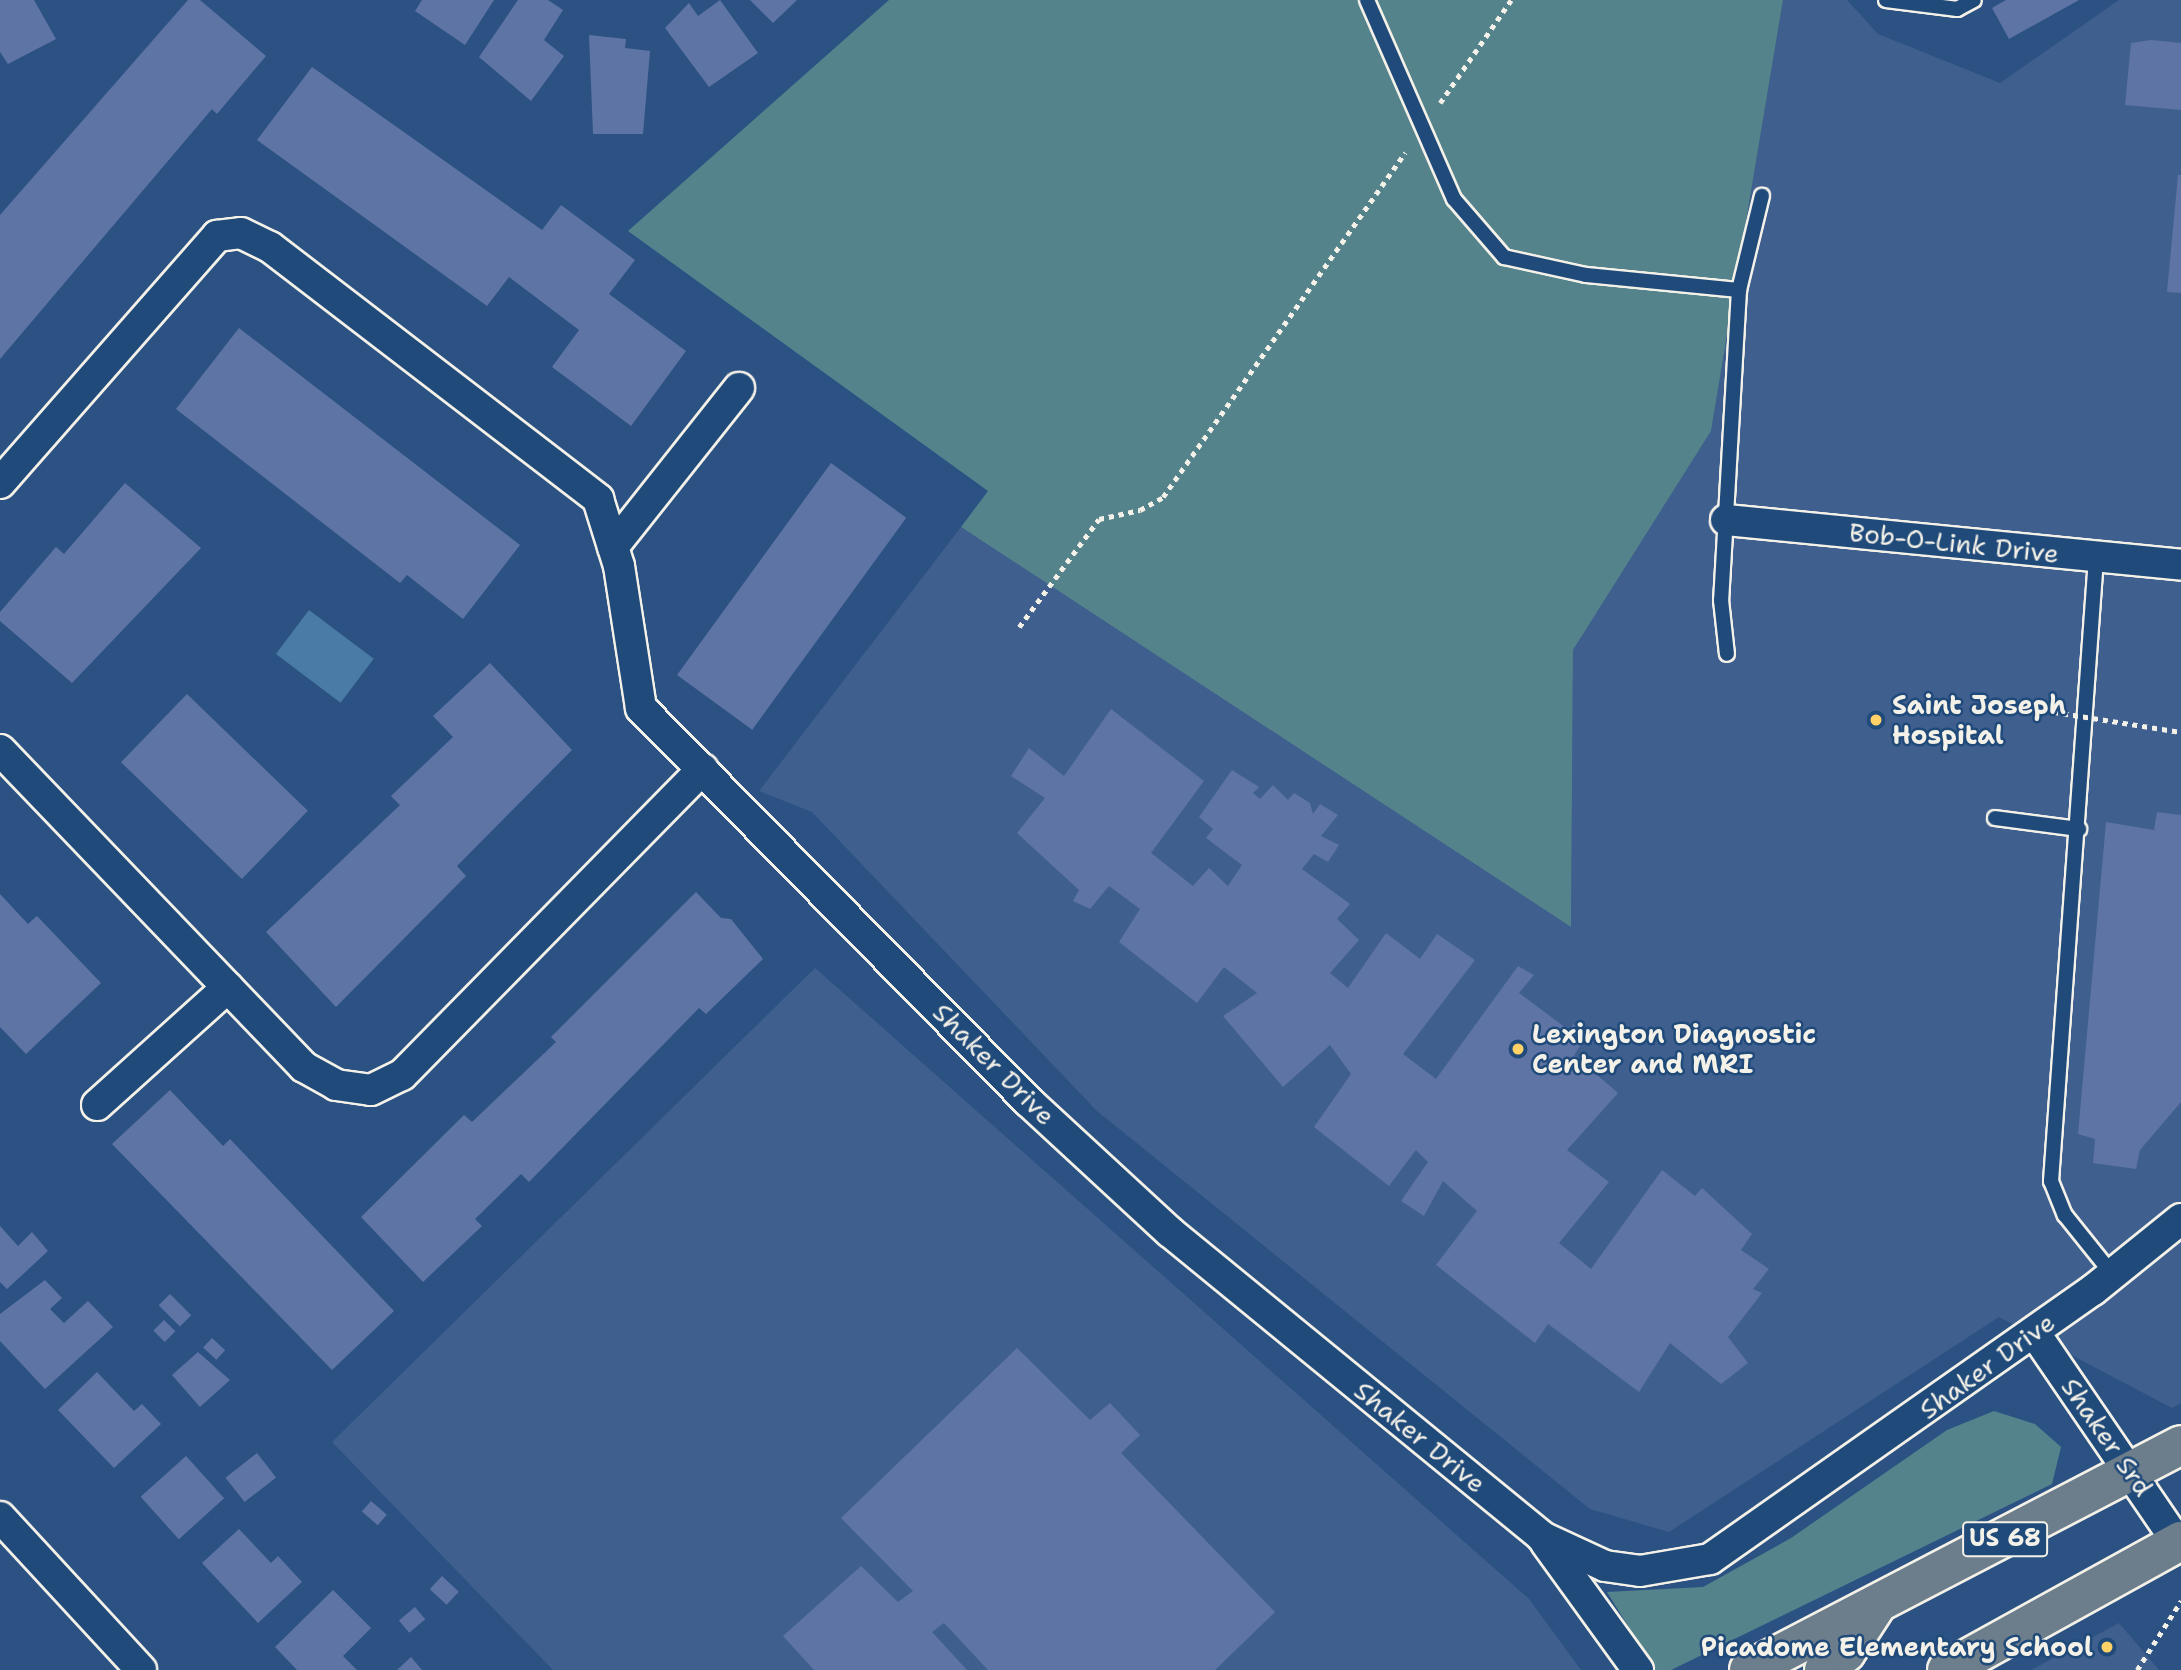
<!DOCTYPE html>
<html>
<head>
<meta charset="utf-8">
<style>
	body { margin:0 }
	#map { position:relative; width:2181px; height:1670px; overflow:hidden; background:#2c5283; font-family:"Shantell Sans",sans-serif }
	div>[style] { position:absolute }
	.built>* { inset:0; background:#3f5f8f }
	.green>* { inset:0; background:#55838c }
	.water>* { inset:0; background:#4a7ba7; transform-origin:0 0 }
	.building>* { inset:0; background:#5e74a5; transform-origin:0 0 }
	.path>* { height:4.5px; margin-top:-2.25px; transform-origin:0; background:repeating-linear-gradient(90deg,#f4f1e8 0 5px,transparent 0 10px) }
	.roads { filter:drop-shadow(2px 0 #f4f1e8) drop-shadow(-2px 0 #f4f1e8) drop-shadow(0 2px #f4f1e8) drop-shadow(0 -2px #f4f1e8) }
	.service>* { height:14px; margin:-7px; padding:0 7px; transform-origin:7px; border-radius:7px; background:#1f4a7a }
	.minor>* { height:30px; margin:-15px; padding:0 15px; transform-origin:15px; border-radius:15px; background:#1f4a7a }
	.primary>* { height:38px; margin:-19px; padding:0 19px; transform-origin:19px; border-radius:19px; background:#6c7d8b }
	.path-bridge>* { height:4.5px; margin-top:-2.25px; transform-origin:0; background:repeating-linear-gradient(90deg,#f4f1e8 0 5px,transparent 0 10px) }
	.dots>* { width:19px; height:19px; translate:-50% -50%; box-sizing:border-box; border:4px solid #1f4a7a; border-radius:50% }
	span { translate:-50% -50%; white-space:nowrap; text-align:center; line-height:1.15; -webkit-text-stroke:5px #1f4a7a; paint-order:stroke }
	.shield-label span { padding:2px 5px; background:#1f4a7a; border:2px solid; border-radius:5px; -webkit-text-stroke-width:0 }
	.shield-label { font-size:24px; color:#f4f1e8; font-weight:700 }
	.street-label { font-size:26px; color:#f4f1e8 }
	.poi-label { font-size:26px; color:#f4f1e8; font-weight:700 }
	.left { translate:0 -50%; text-align:left }
	.right { translate:-100% -50%; text-align:right }
</style>
</head>
<body>
<div id="map">
	<div class="built">
		<div style="clip-path:polygon(1783px 0,1847px 0,1878px 34px,2000px 83px,2119px 0,2181px 0,2181px 1403px,2172px 1408px,1999px 1317px,1669px 1532px,1590px 1509px,1097px 1111px,812px 812px,759px 791px,961px 527px,1571px 927px,1573px 650px,1711px 431px)"></div>
		<div style="clip-path:polygon(815px 968px,1529px 1599px,1581px 1670px,553px 1670px,332px 1442px)"></div>
		<div style="clip-path:polygon(2119px 1623px,2159px 1670px,2031px 1670px)"></div>
	</div>
	<div class="green">
		<div style="clip-path:polygon(889px 0,1783px 0,1711px 431px,1573px 650px,1571px 927px,961px 527px,988px 491px,628px 231px)"></div>
		<div style="clip-path:polygon(1994px 1411px,2035px 1424px,2061px 1447px,2052px 1484px,1671px 1670px,1655px 1670px,1607px 1592px,1703px 1587px,1791px 1538px,1947px 1430px)"></div>
	</div>
	<div class="water">
		<div style="left:309px;top:610px;width:81px;height:55px;rotate:37deg"></div>
	</div>
	<div class="building">
		<div style="clip-path:polygon(0 0,34px 0,56px 39px,8px 64px,0 52px)"></div>
		<div style="clip-path:polygon(188px 0,200px 0,266px 56px,217px 114px,212px 109px,0 359px,0 215px)"></div>
		<div style="clip-path:polygon(422px 0,494px 0,465px 45px,415px 11px)"></div>
		<div style="clip-path:polygon(518px 0,548px 0,563px 10px,544px 40px,564px 56px,531px 101px,479px 57px)"></div>
		<div style="clip-path:polygon(720px 0,758px 53px,709px 87px,665px 28px,689px 3px,698px 16px)"></div>
		<div style="clip-path:polygon(750px 0,797px 0,773px 23px)"></div>
		<div style="clip-path:polygon(2006px 0,2079px 0,2009px 39px,1992px 8px)"></div>
		<div style="clip-path:polygon(589px 35px,626px 39px,625px 48px,650px 51px,643px 134px,593px 134px)"></div>
		<div style="clip-path:polygon(2151px 40px,2181px 43px,2181px 110px,2125px 105px,2131px 43px)"></div>
		<div style="clip-path:polygon(312px 67px,542px 230px,561px 205px,635px 260px,609px 294px,686px 351px,631px 426px,552px 367px,579px 330px,509px 277px,487px 306px,257px 140px)"></div>
		<div style="clip-path:polygon(2178px 175px,2181px 175px,2181px 293px,2167px 292px)"></div>
		<div style="clip-path:polygon(239px 328px,520px 545px,463px 619px,407px 575px,400px 583px,176px 409px)"></div>
		<div style="left:831px;top:463px;width:93px;height:262px;rotate:36deg"></div>
		<div style="clip-path:polygon(125px 483px,201px 548px,72px 683px,0 621px,0 612px,56px 547px,64px 554px)"></div>
		<div style="clip-path:polygon(490px 663px,572px 750px,457px 866px,466px 876px,336px 1007px,266px 932px,400px 805px,391px 796px,453px 737px,433px 716px)"></div>
		<div style="left:187px;top:694px;width:168px;height:95px;rotate:44deg"></div>
		<div style="clip-path:polygon(1111px 709px,1204px 781px,1151px 853px,1193px 886px,1209px 868px,1228px 886px,1242px 865px,1206px 838px,1213px 829px,1199px 817px,1232px 770px,1259px 787px,1253px 793px,1260px 799px,1273px 785px,1288px 800px,1294px 793px,1310px 803px,1313px 814px,1320px 804px,1338px 815px,1321px 836px,1339px 845px,1328px 862px,1314px 854px,1302px 869px,1350px 904px,1337px 919px,1359px 940px,1330px 973px,1348px 988px,1386px 933px,1420px 959px,1437px 934px,1475px 960px,1403px 1054px,1436px 1079px,1518px 966px,1534px 975px,1519px 993px,1570px 1031px,1573px 1024px,1588px 1034px,1574px 1055px,1618px 1093px,1567px 1150px,1609px 1182px,1559px 1243px,1591px 1269px,1662px 1170px,1695px 1196px,1702px 1188px,1752px 1234px,1741px 1250px,1769px 1269px,1753px 1289px,1762px 1293px,1728px 1337px,1748px 1363px,1721px 1384px,1670px 1343px,1639px 1392px,1548px 1324px,1535px 1343px,1436px 1265px,1477px 1211px,1443px 1181px,1424px 1216px,1401px 1201px,1428px 1162px,1416px 1150px,1389px 1186px,1314px 1127px,1351px 1074px,1330px 1045px,1283px 1087px,1223px 1016px,1257px 993px,1224px 967px,1197px 1003px,1119px 942px,1140px 909px,1109px 886px,1090px 909px,1073px 901px,1079px 890px,1017px 833px,1045px 798px,1011px 776px,1029px 748px,1064px 776px)"></div>
		<div style="clip-path:polygon(2157px 812px,2181px 815px,2181px 1102px,2140px 1150px,2136px 1169px,2093px 1163px,2095px 1139px,2078px 1134px,2106px 822px,2154px 830px)"></div>
		<div style="clip-path:polygon(696px 892px,721px 918px,731px 919px,763px 959px,706px 1014px,699px 1008px,529px 1182px,521px 1174px,475px 1219px,482px 1226px,423px 1282px,361px 1217px,464px 1115px,472px 1122px,556px 1042px,551px 1037px)"></div>
		<div style="clip-path:polygon(0 894px,28px 924px,37px 916px,101px 983px,26px 1054px,0 1027px)"></div>
		<div style="clip-path:polygon(170px 1090px,223px 1146px,230px 1139px,394px 1311px,332px 1370px,112px 1144px)"></div>
		<div style="clip-path:polygon(0 1226px,18px 1246px,32px 1232px,48px 1251px,7px 1289px,0 1282px)"></div>
		<div style="clip-path:polygon(45px 1280px,62px 1298px,50px 1309px,64px 1323px,88px 1301px,113px 1327px,45px 1389px,0 1341px,0 1314px)"></div>
		<div style="left:170px;top:1294px;width:30px;height:16px;rotate:45deg"></div>
		<div style="left:164px;top:1320px;width:16px;height:15px;rotate:45deg"></div>
		<div style="left:212px;top:1338px;width:18px;height:13px;rotate:43deg"></div>
		<div style="clip-path:polygon(1017px 1348px,1090px 1420px,1110px 1403px,1140px 1435px,1121px 1453px,1275px 1612px,1215px 1670px,988px 1670px,944px 1623px,932px 1632px,967px 1670px,814px 1670px,783px 1636px,861px 1566px,898px 1602px,913px 1591px,841px 1518px)"></div>
		<div style="clip-path:polygon(198px 1352px,230px 1380px,200px 1407px,172px 1375px)"></div>
		<div style="clip-path:polygon(97px 1372px,134px 1411px,142px 1404px,161px 1424px,114px 1468px,58px 1410px)"></div>
		<div style="left:257px;top:1453px;width:31px;height:40px;rotate:52deg"></div>
		<div style="left:186px;top:1456px;width:57px;height:61px;rotate:48deg"></div>
		<div style="left:371px;top:1501px;width:21px;height:14px;rotate:41deg"></div>
		<div style="clip-path:polygon(239px 1529px,271px 1563px,278px 1556px,302px 1582px,258px 1623px,202px 1563px)"></div>
		<div style="left:442px;top:1576px;width:23px;height:18px;rotate:43deg"></div>
		<div style="clip-path:polygon(333px 1590px,371px 1628px,343px 1656px,357px 1670px,297px 1670px,275px 1647px)"></div>
		<div style="left:415px;top:1607px;width:16px;height:21px;rotate:50deg"></div>
		<div style="clip-path:polygon(411px 1657px,422px 1670px,397px 1670px)"></div>
	</div>
	<div class="path">
		<div style="left:1440px;top:103px;width:125px;rotate:-55.4deg"></div>
		<div style="left:1019px;top:627px;width:134px;rotate:-53.5deg"></div>
		<div style="left:1099px;top:519px;width:42px;rotate:-12.4deg"></div>
		<div style="left:1140px;top:510px;width:26px;rotate:-29deg"></div>
		<div style="left:1163px;top:497px;width:421px;rotate:-54.9deg"></div>
		<div style="left:2137px;top:1670px;width:82px;rotate:-57.5deg"></div>
	</div>
	<div class="roads">
		<div class="service">
			<div style="left:1367px;top:0;width:217px;rotate:66.4deg"></div>
			<div style="left:1454px;top:199px;width:77px;rotate:49.2deg"></div>
			<div style="left:1504px;top:257px;width:84px;rotate:12.4deg"></div>
			<div style="left:1586px;top:275px;width:154px;rotate:5.6deg"></div>
			<div style="left:1739px;top:290px;width:311px;rotate:93.3deg"></div>
			<div style="left:1721px;top:600px;width:54px;rotate:83.7deg"></div>
			<div style="left:1886px;top:0;width:72px;rotate:7.2deg"></div>
			<div style="left:1957px;top:9px;width:19px;rotate:-28deg"></div>
			<div style="left:1739px;top:290px;width:97px;rotate:-76.3deg"></div>
			<div style="left:2096px;top:558px;width:625px;rotate:94.13deg"></div>
			<div style="left:2051px;top:1181px;width:37px;rotate:68deg"></div>
			<div style="left:2065px;top:1215px;width:77px;rotate:51.3deg"></div>
			<div style="left:1995px;top:818px;width:85px;rotate:7.5deg"></div>
		</div>
		<div class="minor">
			<div style="left:0;top:483px;width:329px;rotate:-48.7deg"></div>
			<div style="left:217px;top:236px;width:24px;rotate:-7deg"></div>
			<div style="left:241px;top:233px;width:32px;rotate:26deg"></div>
			<div style="left:270px;top:247px;width:414px;rotate:37.5deg"></div>
			<div style="left:598px;top:499px;width:70px;rotate:72.6deg"></div>
			<div style="left:619px;top:566px;width:144px;rotate:81.2deg"></div>
			<div style="left:641px;top:708px;width:553px;rotate:45.44deg"></div>
			<div style="left:1029px;top:1102px;width:192px;rotate:42.7deg"></div>
			<div style="left:1170px;top:1232px;width:481px;rotate:39.3deg"></div>
			<div style="left:1542px;top:1537px;width:69px;rotate:24.7deg"></div>
			<div style="left:1605px;top:1566px;width:35px;rotate:8deg"></div>
			<div style="left:1640px;top:1571px;width:71px;rotate:-9.7deg"></div>
			<div style="left:1710px;top:1559px;width:468px;rotate:-35.1deg"></div>
			<div style="left:2093px;top:1290px;width:113px;rotate:-38.9deg"></div>
			<div style="left:1726px;top:520px;width:457px;rotate:5.6deg"></div>
			<div style="left:613px;top:547px;width:203px;rotate:-51.6deg"></div>
			<div style="left:0;top:750px;width:439px;rotate:46.2deg"></div>
			<div style="left:304px;top:1067px;width:37px;rotate:29deg"></div>
			<div style="left:336px;top:1085px;width:35px;rotate:8deg"></div>
			<div style="left:371px;top:1090px;width:34px;rotate:-26deg"></div>
			<div style="left:402px;top:1075px;width:429px;rotate:-45.5deg"></div>
			<div style="left:97px;top:1105px;width:176px;rotate:-42deg"></div>
			<div style="left:2034px;top:1332px;width:255px;rotate:55.7deg"></div>
			<div style="left:0;top:1517px;width:208px;rotate:47.3deg"></div>
			<div style="left:1546px;top:1543px;width:157px;rotate:54.1deg"></div>
		</div>
		<div class="primary">
			<div style="left:1749px;top:1670px;width:487px;rotate:-27.5deg"></div>
			<div style="left:1824px;top:1670px;width:28px;rotate:-39deg"></div>
			<div style="left:1846px;top:1652px;width:55px;rotate:-56.9deg"></div>
			<div style="left:1947px;top:1670px;width:267px;rotate:-28.9deg"></div>
		</div>
	</div>
	<div class="path-bridge">
		<div style="left:2004px;top:704px;width:179px;rotate:9deg"></div>
	</div>
	<div class="dots">
		<div style="left:1876px;top:720px;background:#ffd166"></div>
		<div style="left:1518px;top:1049px;background:#ffd166"></div>
		<div style="left:2107px;top:1647px;background:#ffd166"></div>
	</div>
	<div class="shield-label">
		<span style="left:2005px;top:1539px">US 68</span>
	</div>
	<div class="street-label">
		<span style="left:1954px;top:543px;rotate:6deg">Bob-O-Link Drive</span>
		<span style="left:994px;top:1064px;rotate:45deg">Shaker Drive</span>
		<span style="left:1987px;top:1366px;rotate:-36deg">Shaker Drive</span>
		<span style="left:1420px;top:1437px;rotate:39deg">Shaker Drive</span>
		<span style="left:2107px;top:1437px;rotate:55deg">Shaker Srd</span>
	</div>
	<div class="poi-label">
		<span class="left" style="left:1892px;top:720px">Saint Joseph<br>Hospital</span>
		<span class="left" style="left:1532px;top:1049px">Lexington Diagnostic<br>Center and MRI</span>
		<span class="right" style="left:2093px;top:1647px">Picadome Elementary School</span>
	</div>
</div>
</body>
</html>
